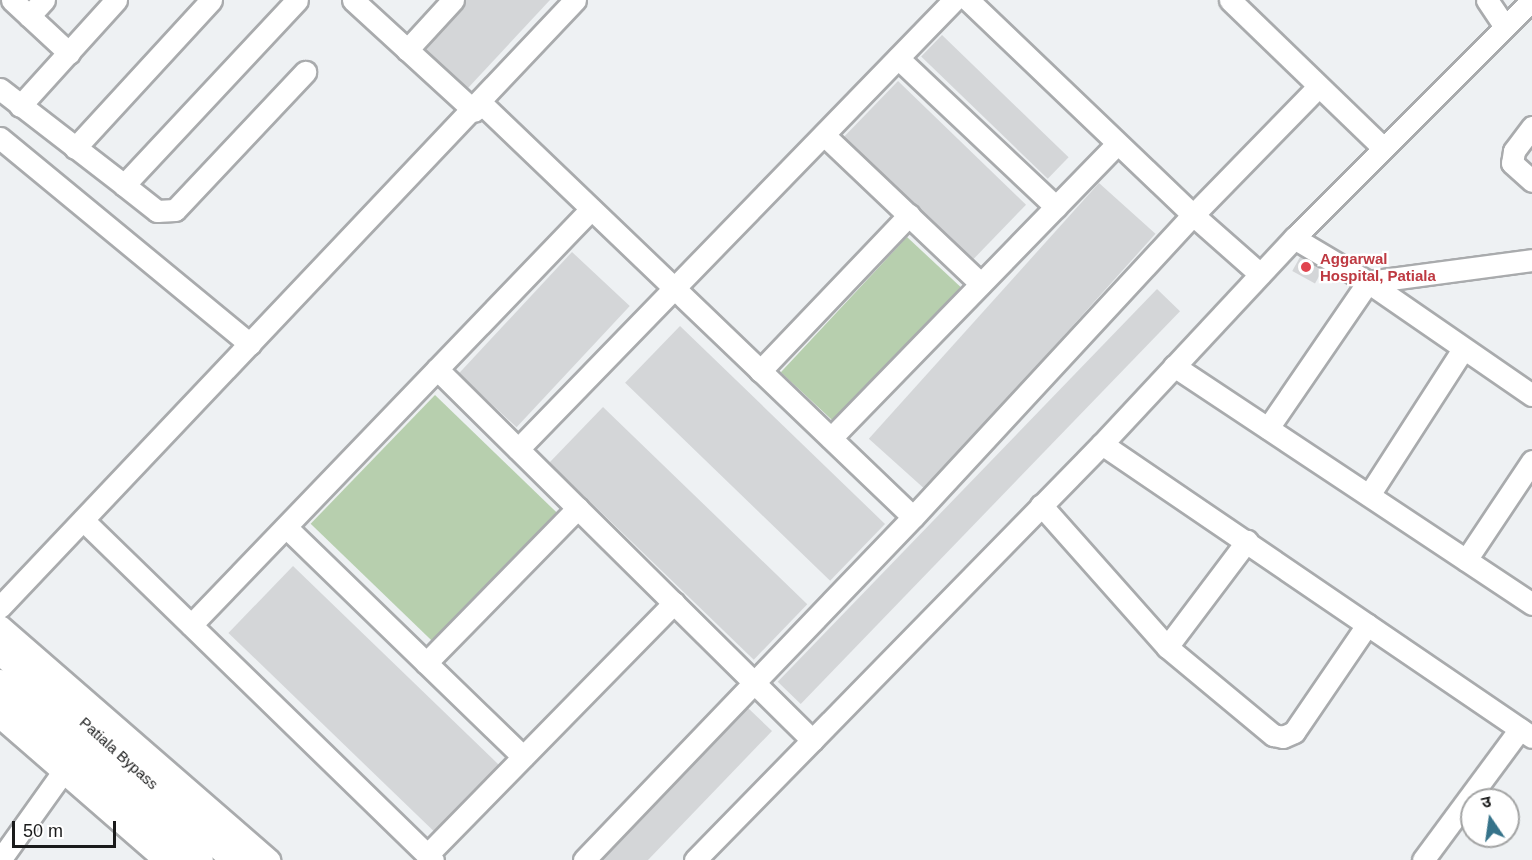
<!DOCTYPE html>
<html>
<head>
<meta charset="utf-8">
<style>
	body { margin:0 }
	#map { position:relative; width:1532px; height:860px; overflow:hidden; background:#eef1f3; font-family:Helvetica,"Noto Sans Devanagari",sans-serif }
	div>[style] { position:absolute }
	.green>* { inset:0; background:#b7cfae; transform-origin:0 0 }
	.building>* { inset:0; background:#d4d6d8; transform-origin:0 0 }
	.roads { filter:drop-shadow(2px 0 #a9abad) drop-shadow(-2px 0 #a9abad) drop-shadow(0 2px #a9abad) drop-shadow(0 -2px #a9abad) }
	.minor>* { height:21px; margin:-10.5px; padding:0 10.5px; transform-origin:10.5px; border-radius:10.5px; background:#fff }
	.major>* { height:27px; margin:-13.5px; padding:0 13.5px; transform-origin:13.5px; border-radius:13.5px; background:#fff }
	.highway>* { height:30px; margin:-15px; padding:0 15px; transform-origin:15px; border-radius:15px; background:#fff }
	.dots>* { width:16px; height:16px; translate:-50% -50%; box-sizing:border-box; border:3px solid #fff; border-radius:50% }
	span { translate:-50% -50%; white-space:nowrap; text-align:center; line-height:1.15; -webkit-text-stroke:4.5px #fff; paint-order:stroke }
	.health-label { font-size:15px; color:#be3a42; font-weight:700 }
	.left { translate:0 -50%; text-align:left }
	.street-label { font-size:15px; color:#1a1b1b }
	.north { position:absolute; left:1460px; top:788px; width:60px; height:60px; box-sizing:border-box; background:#fff; border:2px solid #a3a4a4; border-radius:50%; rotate:347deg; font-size:16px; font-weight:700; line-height:24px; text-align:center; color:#1a1b1b }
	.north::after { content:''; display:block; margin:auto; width:21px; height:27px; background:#36738a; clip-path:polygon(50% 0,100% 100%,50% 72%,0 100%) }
	.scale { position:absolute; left:12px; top:821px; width:104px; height:27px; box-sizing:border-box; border:3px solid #1a1b1b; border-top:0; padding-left:8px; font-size:18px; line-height:21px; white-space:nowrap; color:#1a1b1b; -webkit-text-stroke:4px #fff; paint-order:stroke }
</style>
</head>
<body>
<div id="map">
	<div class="green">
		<div style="left:907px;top:237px;width:77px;height:185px;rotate:43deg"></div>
		<div style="left:435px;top:395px;width:170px;height:179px;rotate:44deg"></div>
	</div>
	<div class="building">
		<div style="clip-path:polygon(465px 0,550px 0,468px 88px,425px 49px)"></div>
		<div style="left:942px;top:35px;width:176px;height:30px;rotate:44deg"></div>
		<div style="left:898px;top:81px;width:178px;height:78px;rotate:44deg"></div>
		<div style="left:1099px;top:183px;width:76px;height:344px;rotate:42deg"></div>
		<div style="left:572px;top:252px;width:79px;height:166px;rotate:43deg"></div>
		<div style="left:1300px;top:257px;width:26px;height:16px;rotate:29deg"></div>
		<div style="left:1157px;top:289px;width:32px;height:546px;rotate:44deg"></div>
		<div style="left:680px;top:326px;width:285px;height:79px;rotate:44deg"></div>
		<div style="left:603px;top:407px;width:284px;height:77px;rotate:44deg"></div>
		<div style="left:293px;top:566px;width:286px;height:93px;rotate:44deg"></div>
		<div style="clip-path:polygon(748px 708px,772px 731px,648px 860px,602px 860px)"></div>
	</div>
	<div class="roads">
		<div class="minor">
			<div style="left:12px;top:0;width:78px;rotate:42.9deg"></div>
			<div style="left:353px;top:0;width:164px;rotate:42.5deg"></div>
			<div style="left:1230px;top:0;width:213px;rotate:44deg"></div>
			<div style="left:1487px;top:0;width:32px;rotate:56deg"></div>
			<div style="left:29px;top:16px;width:22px;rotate:-47deg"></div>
			<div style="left:407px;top:50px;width:68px;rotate:-47.4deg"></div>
			<div style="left:898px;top:58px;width:217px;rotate:43.3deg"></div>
			<div style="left:0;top:89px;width:157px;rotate:37.7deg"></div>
			<div style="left:124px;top:185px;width:253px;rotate:-46.9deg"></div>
			<div style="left:481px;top:103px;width:598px;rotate:43.78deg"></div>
			<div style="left:913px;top:517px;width:412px;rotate:-47.2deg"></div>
			<div style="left:1193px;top:215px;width:311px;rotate:-136.3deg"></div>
			<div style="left:20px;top:106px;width:143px;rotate:-47.8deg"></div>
			<div style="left:1532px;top:127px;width:30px;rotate:127deg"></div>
			<div style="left:1514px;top:151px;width:12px;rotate:99deg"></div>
			<div style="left:1512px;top:163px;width:27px;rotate:42deg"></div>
			<div style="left:824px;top:135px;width:216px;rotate:43.5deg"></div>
			<div style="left:0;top:138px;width:324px;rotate:39.5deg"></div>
			<div style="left:75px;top:148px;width:201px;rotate:-47.4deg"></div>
			<div style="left:124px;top:185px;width:42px;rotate:38.2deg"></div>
			<div style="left:157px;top:211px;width:18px;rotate:-3deg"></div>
			<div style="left:175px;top:210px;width:190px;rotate:-46.7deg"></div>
			<div style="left:1294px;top:238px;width:86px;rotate:30.7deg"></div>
			<div style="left:1368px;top:282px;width:199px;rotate:34.6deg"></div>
			<div style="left:1260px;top:274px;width:89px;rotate:-138.6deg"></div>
			<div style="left:1193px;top:215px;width:180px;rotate:-45.7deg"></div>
			<div style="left:1174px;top:366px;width:430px;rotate:33.6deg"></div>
			<div style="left:437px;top:369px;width:528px;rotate:44.69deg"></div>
			<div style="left:760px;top:371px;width:216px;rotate:-46.3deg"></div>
			<div style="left:1268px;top:428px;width:177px;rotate:-55.6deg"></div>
			<div style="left:1368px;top:282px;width:165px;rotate:-7.6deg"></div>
			<div style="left:831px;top:438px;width:409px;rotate:-45.8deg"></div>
			<div style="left:1102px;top:444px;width:520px;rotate:34.27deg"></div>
			<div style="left:518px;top:449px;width:626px;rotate:-45.84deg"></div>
			<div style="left:1369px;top:495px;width:174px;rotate:-57.2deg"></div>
			<div style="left:1041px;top:505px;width:190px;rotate:48.4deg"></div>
			<div style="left:1167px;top:647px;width:138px;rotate:39.7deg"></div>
			<div style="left:1273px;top:735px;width:10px;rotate:11deg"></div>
			<div style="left:1283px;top:737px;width:12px;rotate:-24deg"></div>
			<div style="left:1294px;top:732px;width:130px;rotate:-55.7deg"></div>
			<div style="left:83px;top:520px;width:488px;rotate:44.2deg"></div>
			<div style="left:286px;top:527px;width:330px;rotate:44.1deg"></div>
			<div style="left:1466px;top:560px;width:119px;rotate:-56.3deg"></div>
			<div style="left:0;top:607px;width:836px;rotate:-46.55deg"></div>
			<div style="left:191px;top:625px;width:577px;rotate:-46.12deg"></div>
			<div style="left:0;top:626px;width:357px;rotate:41deg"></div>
			<div style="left:1167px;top:647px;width:133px;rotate:-53deg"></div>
			<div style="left:426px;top:663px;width:217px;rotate:-45.6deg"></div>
			<div style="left:427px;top:855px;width:353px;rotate:-45.6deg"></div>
			<div style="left:0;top:860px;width:112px;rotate:-54.5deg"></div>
			<div style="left:584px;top:860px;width:475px;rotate:-46.2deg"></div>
			<div style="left:695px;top:860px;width:582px;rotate:-45.63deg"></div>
			<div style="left:1102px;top:444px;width:282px;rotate:-47deg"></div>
			<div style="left:1294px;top:238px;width:337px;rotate:-45deg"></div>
			<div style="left:1423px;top:860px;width:163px;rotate:-53.5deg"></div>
		</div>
		<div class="major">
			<div style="left:0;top:713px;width:224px;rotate:41deg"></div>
		</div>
		<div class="highway">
			<div style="left:0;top:648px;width:319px;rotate:41.7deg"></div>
			<div style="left:0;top:685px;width:264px;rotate:41.5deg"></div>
		</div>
	</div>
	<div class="dots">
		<div style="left:1306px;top:267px;background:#e0444e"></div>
	</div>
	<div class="health-label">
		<span class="left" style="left:1320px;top:267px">Aggarwal<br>Hospital, Patiala</span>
	</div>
	<div class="street-label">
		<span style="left:119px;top:753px;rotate:42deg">Patiala Bypass</span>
	</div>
	<div class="north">उ</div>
	<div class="scale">50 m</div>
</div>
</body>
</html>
